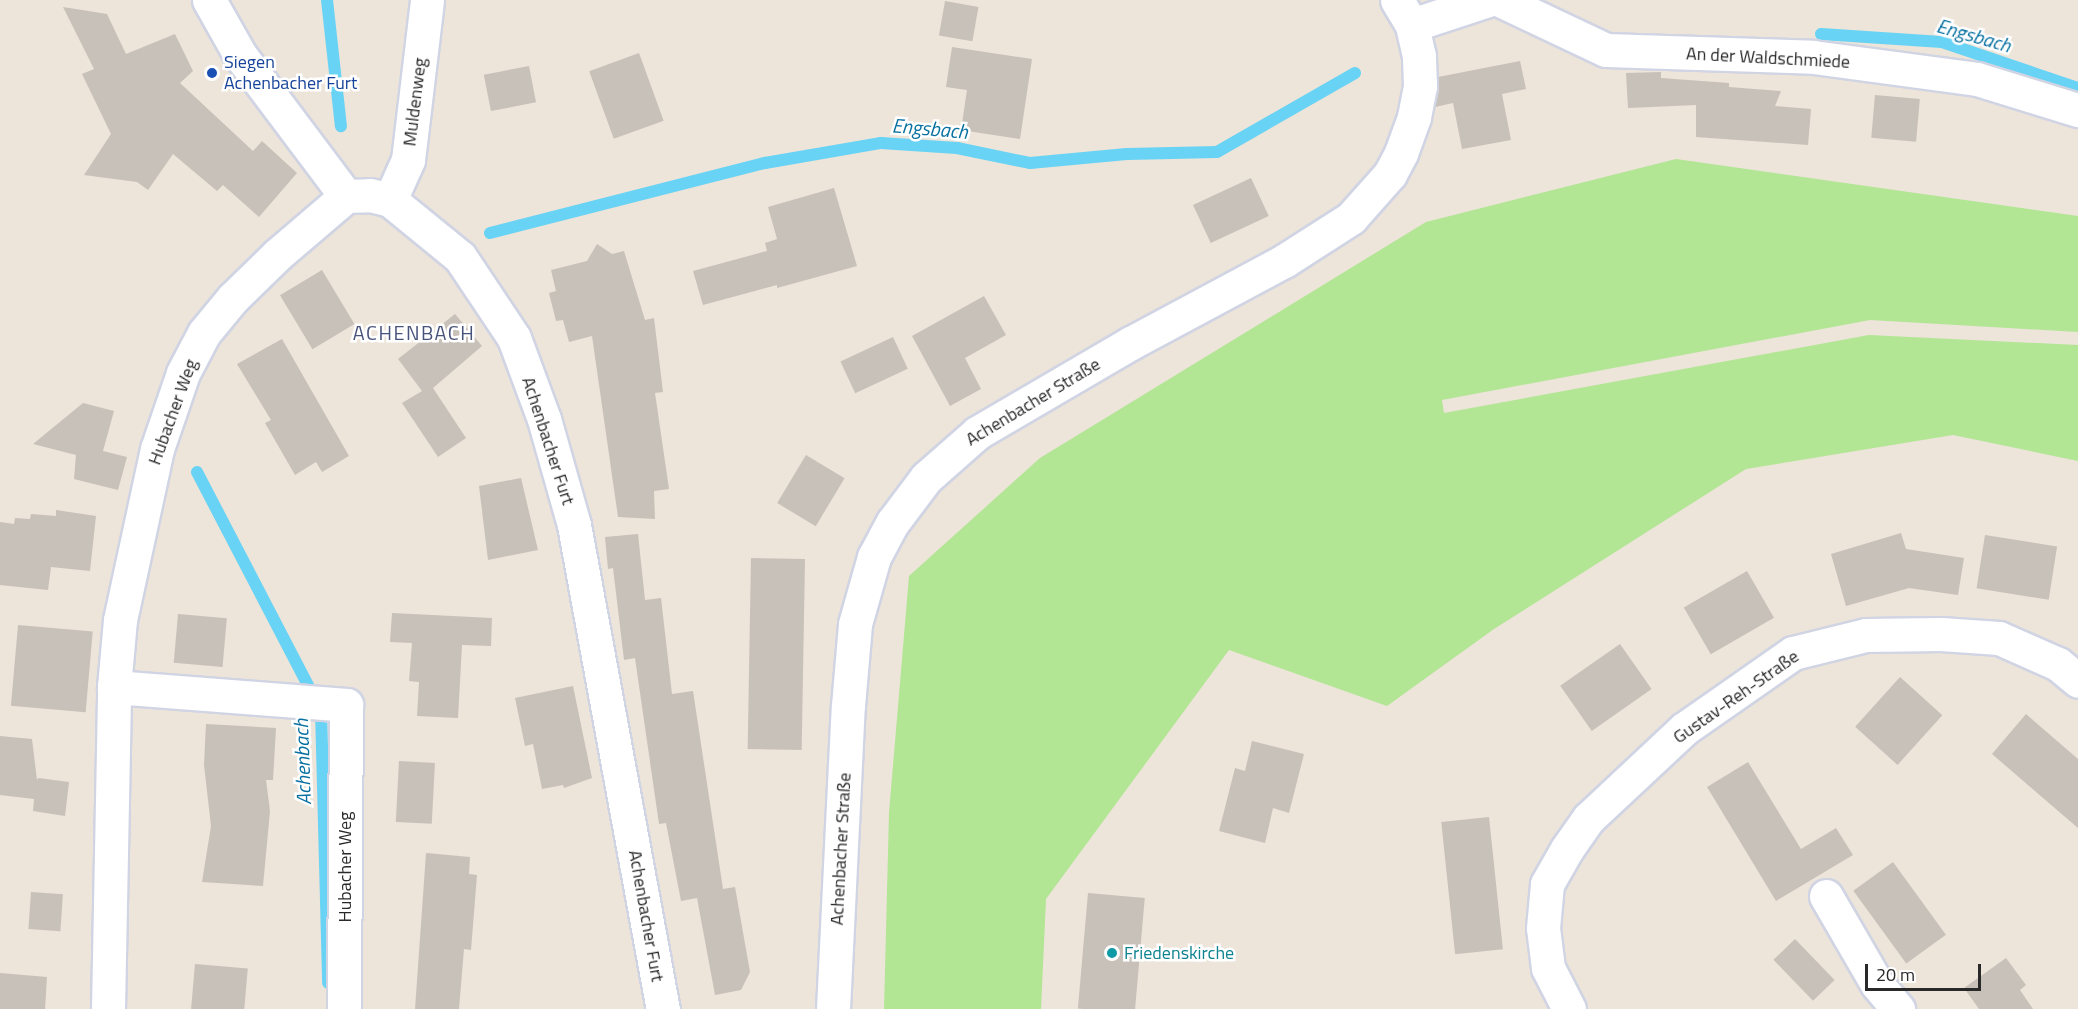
<!DOCTYPE html>
<html>
<head>
<meta charset="utf-8">
<style>
	body { margin:0 }
	#map { position:relative; width:2078px; height:1009px; overflow:hidden; background:#ede4da; font-family:"Titillium Web",sans-serif }
	div>[style] { position:absolute }
	.green>* { inset:0; background:#b2e694 }
	.stream>* { height:12px; margin:-6px; padding:0 6px; transform-origin:6px; border-radius:6px; background:#68d3f4 }
	.building>* { inset:0; background:#c8c1ba; transform-origin:0 0 }
	.roads { filter:drop-shadow(2px 0 #d0d4e3) drop-shadow(-2px 0 #d0d4e3) drop-shadow(0 2px #d0d4e3) drop-shadow(0 -2px #d0d4e3) }
	.street>* { height:33px; margin:-16.5px; padding:0 16.5px; transform-origin:16.5px; border-radius:16.5px; background:#fff }
	.secondary>* { height:33px; margin:-16.5px; padding:0 16.5px; transform-origin:16.5px; border-radius:16.5px; background:#fff }
	.dots>* { width:16px; height:16px; translate:-50% -50%; box-sizing:border-box; border:3px solid #fff; border-radius:50% }
	span { translate:-50% -50%; white-space:nowrap; text-align:center; line-height:1.15; -webkit-text-stroke:5px #fff; paint-order:stroke }
	.street-label { font-size:18px; color:#292929 }
	.transit-label { font-size:18px; color:#164399 }
	.left { translate:0 -50%; text-align:left }
	.culture-label { font-size:18px; color:#0d838f }
	.water-label { font-size:20px; color:#0770a0; font-style:italic }
	.neighbourhood-label { font-size:20px; color:#48537c; letter-spacing:1.5px }
	.scale { position:absolute; left:1865px; top:964px; width:116px; height:27px; box-sizing:border-box; border:3px solid #292929; border-top:0; padding-left:8px; font-size:18px; line-height:21px; white-space:nowrap; color:#292929; -webkit-text-stroke:4px #fff; paint-order:stroke }
</style>
</head>
<body>
<div id="map">
	<div class="green">
		<div style="clip-path:polygon(1676px 159px,2078px 216px,2078px 332px,1870px 320px,1442px 400px,1444px 413px,1869px 335px,2078px 345px,2078px 461px,1953px 435px,1746px 469px,1494px 629px,1387px 706px,1229px 650px,1046px 899px,1041px 1009px,884px 1009px,889px 813px,909px 576px,1040px 458px,1426px 222px)"></div>
	</div>
	<div class="stream">
		<div style="left:327px;top:0;width:127px;rotate:83.7deg"></div>
		<div style="left:1821px;top:34px;width:121px;rotate:3.8deg"></div>
		<div style="left:1942px;top:42px;width:144px;rotate:18.7deg"></div>
		<div style="left:490px;top:233px;width:284px;rotate:-14.3deg"></div>
		<div style="left:765px;top:163px;width:118px;rotate:-9.8deg"></div>
		<div style="left:881px;top:143px;width:76px;rotate:3.8deg"></div>
		<div style="left:957px;top:148px;width:75px;rotate:11.6deg"></div>
		<div style="left:1030px;top:163px;width:97px;rotate:-5.3deg"></div>
		<div style="left:1127px;top:154px;width:90px;rotate:-1.3deg"></div>
		<div style="left:1217px;top:152px;width:159px;rotate:-29.8deg"></div>
		<div style="left:197px;top:472px;width:268px;rotate:62.5deg"></div>
		<div style="left:321px;top:710px;width:273px;rotate:88.5deg"></div>
	</div>
	<div class="building">
		<div style="left:945px;top:1px;width:34px;height:35px;rotate:10deg"></div>
		<div style="clip-path:polygon(63px 7px,107px 14px,126px 54px,175px 34px,193px 71px,180px 83px,253px 151px,262px 141px,297px 173px,259px 217px,223px 185px,217px 191px,173px 154px,148px 190px,137px 182px,84px 175px,111px 134px,82px 74px,94px 69px)"></div>
		<div style="clip-path:polygon(952px 47px,1032px 59px,1020px 139px,961px 130px,967px 90px,946px 87px)"></div>
		<div style="left:639px;top:53px;width:72px;height:53px;rotate:70deg"></div>
		<div style="clip-path:polygon(1520px 61px,1526px 89px,1502px 94px,1511px 140px,1462px 149px,1453px 103px,1435px 107px,1438px 77px)"></div>
		<div style="left:529px;top:66px;width:37px;height:46px;rotate:79deg"></div>
		<div style="clip-path:polygon(1661px 72px,1661px 78px,1729px 83px,1729px 87px,1781px 91px,1775px 106px,1811px 109px,1808px 145px,1696px 137px,1696px 105px,1628px 108px,1626px 73px)"></div>
		<div style="left:1875px;top:95px;width:45px;height:43px;rotate:5deg"></div>
		<div style="left:1251px;top:178px;width:42px;height:64px;rotate:65deg"></div>
		<div style="clip-path:polygon(834px 188px,857px 266px,777px 288px,777px 285px,703px 305px,693px 271px,767px 251px,765px 243px,777px 239px,768px 207px)"></div>
		<div style="clip-path:polygon(597px 244px,612px 254px,624px 251px,645px 320px,654px 318px,663px 392px,655px 393px,669px 489px,654px 491px,655px 519px,618px 517px,592px 336px,569px 342px,563px 320px,556px 321px,549px 293px,556px 291px,551px 270px,587px 261px)"></div>
		<div style="left:322px;top:270px;width:63px;height:49px;rotate:59deg"></div>
		<div style="clip-path:polygon(984px 296px,1006px 335px,965px 358px,981px 389px,950px 406px,912px 336px)"></div>
		<div style="clip-path:polygon(455px 314px,482px 346px,433px 388px,466px 438px,438px 457px,402px 403px,422px 391px,398px 359px)"></div>
		<div style="left:893px;top:337px;width:35px;height:58px;rotate:65deg"></div>
		<div style="clip-path:polygon(282px 339px,349px 456px,322px 472px,316px 462px,295px 475px,265px 423px,271px 420px,237px 364px)"></div>
		<div style="clip-path:polygon(83px 403px,114px 411px,103px 451px,127px 457px,118px 490px,74px 479px,76px 455px,33px 444px)"></div>
		<div style="left:806px;top:455px;width:45px;height:56px;rotate:31deg"></div>
		<div style="clip-path:polygon(521px 478px,538px 550px,488px 560px,479px 486px)"></div>
		<div style="clip-path:polygon(56px 510px,96px 516px,90px 571px,51px 567px,48px 590px,0 585px,0 522px,14px 524px,15px 518px,30px 519px,31px 514px,56px 516px)"></div>
		<div style="clip-path:polygon(1901px 533px,1906px 549px,1964px 558px,1958px 595px,1909px 588px,1846px 606px,1831px 554px)"></div>
		<div style="clip-path:polygon(638px 534px,645px 600px,661px 598px,672px 694px,693px 691px,723px 889px,735px 887px,750px 972px,741px 990px,715px 995px,697px 898px,681px 901px,666px 823px,659px 824px,635px 658px,624px 660px,613px 568px,608px 569px,605px 537px)"></div>
		<div style="left:1985px;top:535px;width:73px;height:54px;rotate:9deg"></div>
		<div style="left:751px;top:558px;width:54px;height:191px;rotate:1deg"></div>
		<div style="left:1747px;top:571px;width:54px;height:73px;rotate:60deg"></div>
		<div style="clip-path:polygon(392px 613px,492px 618px,491px 646px,462px 645px,458px 718px,417px 716px,419px 682px,409px 681px,412px 643px,390px 642px)"></div>
		<div style="left:178px;top:614px;width:49px;height:49px;rotate:5deg"></div>
		<div style="left:18px;top:625px;width:75px;height:81px;rotate:5deg"></div>
		<div style="left:1620px;top:644px;width:55px;height:73px;rotate:55deg"></div>
		<div style="left:1900px;top:677px;width:57px;height:67px;rotate:42deg"></div>
		<div style="clip-path:polygon(573px 686px,592px 778px,564px 788px,563px 785px,542px 789px,533px 744px,525px 746px,515px 698px)"></div>
		<div style="clip-path:polygon(2026px 714px,2078px 759px,2078px 828px,1992px 754px)"></div>
		<div style="clip-path:polygon(206px 724px,276px 728px,273px 780px,266px 780px,270px 811px,263px 886px,202px 882px,211px 826px,204px 765px)"></div>
		<div style="clip-path:polygon(0 736px,32px 739px,37px 780px,38px 778px,69px 782px,65px 816px,33px 811px,34px 799px,0 795px)"></div>
		<div style="clip-path:polygon(1252px 741px,1304px 754px,1289px 813px,1273px 808px,1265px 843px,1219px 831px,1235px 768px,1245px 771px)"></div>
		<div style="left:399px;top:761px;width:36px;height:61px;rotate:3deg"></div>
		<div style="clip-path:polygon(1748px 762px,1801px 849px,1836px 828px,1853px 855px,1776px 901px,1707px 787px)"></div>
		<div style="left:1489px;top:817px;width:133px;height:48px;rotate:84deg"></div>
		<div style="clip-path:polygon(426px 853px,470px 857px,469px 874px,477px 875px,471px 950px,464px 949px,459px 1009px,415px 1009px)"></div>
		<div style="left:1893px;top:862px;width:90px;height:49px;rotate:54deg"></div>
		<div style="left:31px;top:892px;width:32px;height:37px;rotate:4deg"></div>
		<div style="left:1088px;top:893px;width:57px;height:116px;rotate:5deg"></div>
		<div style="left:1795px;top:939px;width:57px;height:30px;rotate:46deg"></div>
		<div style="clip-path:polygon(2006px 958px,2026px 985px,2020px 990px,2033px 1009px,1979px 1009px,1964px 988px)"></div>
		<div style="left:195px;top:964px;width:53px;height:45px;rotate:5deg"></div>
		<div style="clip-path:polygon(0 973px,47px 977px,45px 1009px,0 1009px)"></div>
	</div>
	<div class="roads">
		<div class="street">
			<div style="left:209px;top:0;width:63px;rotate:60.6deg"></div>
			<div style="left:240px;top:55px;width:176px;rotate:53.1deg"></div>
			<div style="left:1500px;top:0;width:117px;rotate:25.3deg"></div>
			<div style="left:1606px;top:50px;width:207px;rotate:1.9deg"></div>
			<div style="left:1813px;top:57px;width:165px;rotate:7.6deg"></div>
			<div style="left:1977px;top:79px;width:106px;rotate:17.1deg"></div>
			<div style="left:1412px;top:25px;width:80px;rotate:-18.2deg"></div>
			<div style="left:390px;top:200px;width:44px;rotate:-65.8deg"></div>
			<div style="left:408px;top:160px;width:161px;rotate:-83.2deg"></div>
			<div style="left:114px;top:687px;width:233px;rotate:4.4deg"></div>
			<div style="left:346px;top:705px;width:304px;rotate:90.4deg"></div>
			<div style="left:1826px;top:896px;width:102px;rotate:59.9deg"></div>
			<div style="left:1877px;top:984px;width:33px;rotate:50deg"></div>
			<div style="left:1569px;top:1009px;width:46px;rotate:-117.1deg"></div>
			<div style="left:1548px;top:968px;width:40px;rotate:-97.1deg"></div>
			<div style="left:1543px;top:928px;width:44px;rotate:-84.8deg"></div>
			<div style="left:1547px;top:884px;width:40px;rotate:-60.3deg"></div>
			<div style="left:1567px;top:849px;width:38px;rotate:-55deg"></div>
			<div style="left:1589px;top:818px;width:130px;rotate:-43.1deg"></div>
			<div style="left:1684px;top:729px;width:133px;rotate:-34.9deg"></div>
			<div style="left:1793px;top:653px;width:75px;rotate:-13.9deg"></div>
			<div style="left:1866px;top:635px;width:75px;rotate:-0.8deg"></div>
			<div style="left:1941px;top:634px;width:58px;rotate:3.9deg"></div>
			<div style="left:1999px;top:638px;width:64px;rotate:23.8deg"></div>
			<div style="left:2058px;top:664px;width:26px;rotate:40deg"></div>
		</div>
		<div class="secondary">
			<div style="left:108px;top:1009px;width:322px;rotate:-88.9deg"></div>
			<div style="left:114px;top:687px;width:67px;rotate:-84.9deg"></div>
			<div style="left:120px;top:620px;width:175px;rotate:-77.8deg"></div>
			<div style="left:157px;top:449px;width:80px;rotate:-71.1deg"></div>
			<div style="left:183px;top:373px;width:45px;rotate:-62.3deg"></div>
			<div style="left:204px;top:333px;width:45px;rotate:-50.4deg"></div>
			<div style="left:233px;top:298px;width:62px;rotate:-44.3deg"></div>
			<div style="left:277px;top:255px;width:91px;rotate:-40.5deg"></div>
			<div style="left:346px;top:196px;width:24px;rotate:-2deg"></div>
			<div style="left:370px;top:195px;width:21px;rotate:14deg"></div>
			<div style="left:390px;top:200px;width:90px;rotate:39.2deg"></div>
			<div style="left:460px;top:257px;width:97px;rotate:56.3deg"></div>
			<div style="left:514px;top:338px;width:86px;rotate:69.7deg"></div>
			<div style="left:544px;top:419px;width:110px;rotate:74.2deg"></div>
			<div style="left:574px;top:525px;width:492px;rotate:79.6deg"></div>
			<div style="left:833px;top:1009px;width:303px;rotate:-87.2deg"></div>
			<div style="left:848px;top:706px;width:82px;rotate:-85.1deg"></div>
			<div style="left:855px;top:624px;width:70px;rotate:-74.2deg"></div>
			<div style="left:874px;top:557px;width:40px;rotate:-62deg"></div>
			<div style="left:893px;top:522px;width:55px;rotate:-53.1deg"></div>
			<div style="left:926px;top:478px;width:68px;rotate:-41.4deg"></div>
			<div style="left:977px;top:433px;width:178px;rotate:-30.3deg"></div>
			<div style="left:1131px;top:343px;width:174px;rotate:-28.2deg"></div>
			<div style="left:1284px;top:261px;width:80px;rotate:-32.7deg"></div>
			<div style="left:1351px;top:218px;width:59px;rotate:-48.4deg"></div>
			<div style="left:1390px;top:174px;width:24px;rotate:-62deg"></div>
			<div style="left:1401px;top:153px;width:38px;rotate:-70deg"></div>
			<div style="left:1414px;top:117px;width:32px;rotate:-79deg"></div>
			<div style="left:1420px;top:86px;width:30px;rotate:-92deg"></div>
			<div style="left:1419px;top:56px;width:32px;rotate:-103deg"></div>
			<div style="left:1412px;top:25px;width:29px;rotate:-121deg"></div>
		</div>
	</div>
	<div class="dots">
		<div style="left:212px;top:73px;background:#1a4fb4"></div>
		<div style="left:1112px;top:953px;background:#0f9aa8"></div>
	</div>
	<div class="street-label">
		<span style="left:1768px;top:58px;rotate:3deg">An der Waldschmiede</span>
		<span style="left:415px;top:102px;rotate:-83deg">Muldenweg</span>
		<span style="left:1033px;top:402px;rotate:-31deg">Achenbacher Straße</span>
		<span style="left:173px;top:412px;rotate:-70deg">Hubacher Weg</span>
		<span style="left:548px;top:441px;rotate:72deg">Achenbacher Furt</span>
		<span style="left:1736px;top:697px;rotate:-35deg">Gustav-Reh-Straße</span>
		<span style="left:841px;top:849px;rotate:-87deg">Achenbacher Straße</span>
		<span style="left:345px;top:867px;rotate:-90deg">Hubacher Weg</span>
		<span style="left:646px;top:916px;rotate:80deg">Achenbacher Furt</span>
	</div>
	<div class="transit-label">
		<span class="left" style="left:224px;top:73px">Siegen<br>Achenbacher Furt</span>
	</div>
	<div class="culture-label">
		<span class="left" style="left:1124px;top:953px">Friedenskirche</span>
	</div>
	<div class="water-label">
		<span style="left:1974px;top:35px;rotate:16deg">Engsbach</span>
		<span style="left:930px;top:128px;rotate:5deg">Engsbach</span>
		<span style="left:302px;top:762px;rotate:-92deg">Achenbach</span>
	</div>
	<div class="neighbourhood-label">
		<span style="left:414px;top:332px">ACHENBACH</span>
	</div>
	<div class="scale">20 m</div>
</div>
</body>
</html>
